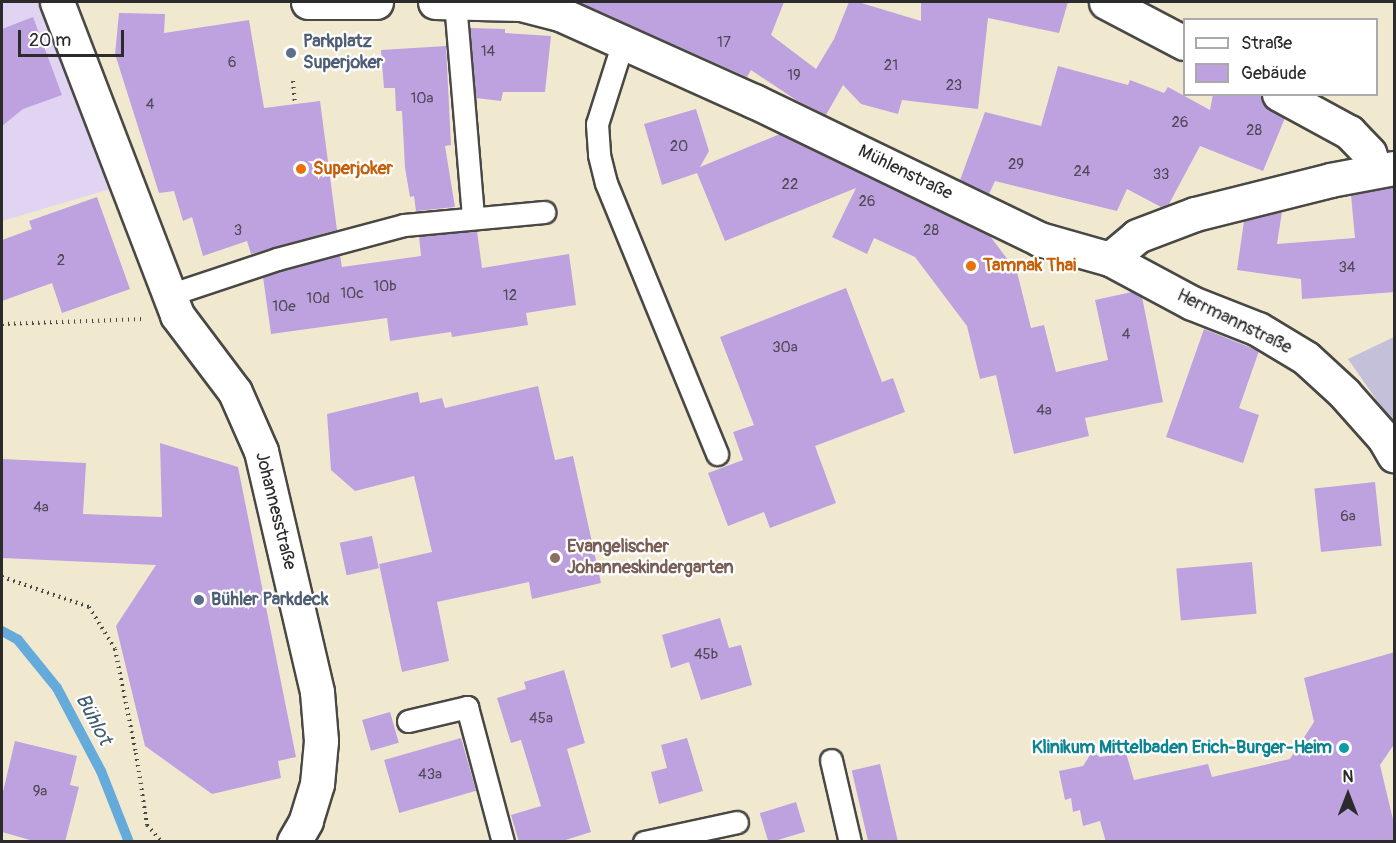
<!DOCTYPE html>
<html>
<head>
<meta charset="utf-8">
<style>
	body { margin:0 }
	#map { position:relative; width:1396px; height:843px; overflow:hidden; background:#f0e9d0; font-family:Pangolin,sans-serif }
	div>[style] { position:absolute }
	.built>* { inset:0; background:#e1d4f3 }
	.industrial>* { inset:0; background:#c5c0da }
	.stream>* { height:10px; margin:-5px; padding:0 5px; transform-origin:5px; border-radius:5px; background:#64aada }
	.building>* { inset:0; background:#bda2df; transform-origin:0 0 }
	.path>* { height:4px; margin-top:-2px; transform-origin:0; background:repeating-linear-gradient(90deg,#494844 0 1.5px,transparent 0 6px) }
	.roads { filter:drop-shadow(2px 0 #494844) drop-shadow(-2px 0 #494844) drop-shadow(0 2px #494844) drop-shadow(0 -2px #494844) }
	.lane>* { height:21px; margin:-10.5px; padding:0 10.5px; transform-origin:10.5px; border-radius:10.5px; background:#fff }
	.street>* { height:33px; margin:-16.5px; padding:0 16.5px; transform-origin:16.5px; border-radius:16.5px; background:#fff }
	.dots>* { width:16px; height:16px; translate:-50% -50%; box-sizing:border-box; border:3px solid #fff; border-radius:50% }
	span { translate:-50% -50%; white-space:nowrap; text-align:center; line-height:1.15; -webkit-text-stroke:4.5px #fff; paint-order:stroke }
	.number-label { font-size:15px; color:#504958 }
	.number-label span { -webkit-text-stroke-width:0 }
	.service-label { font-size:18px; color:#4e5e75; font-weight:700 }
	.left { translate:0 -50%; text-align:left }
	.food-label { font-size:18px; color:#c56008; font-weight:700 }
	.street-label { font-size:18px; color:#2b2b2b }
	.education-label { font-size:18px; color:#785e54; font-weight:700 }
	.culture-label { font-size:18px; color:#0d838f; font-weight:700 }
	.right { translate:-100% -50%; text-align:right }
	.water-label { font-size:20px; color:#425e71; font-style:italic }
	.frame { position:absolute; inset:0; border:3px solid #2b2b2b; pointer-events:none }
	.legend { position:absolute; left:1183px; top:18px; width:195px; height:78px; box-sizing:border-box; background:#fff; border:2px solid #aaa; margin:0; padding:8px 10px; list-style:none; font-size:18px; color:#2b2b2b }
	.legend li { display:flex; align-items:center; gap:12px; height:30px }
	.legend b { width:30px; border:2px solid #aaa }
	.north { position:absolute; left:1318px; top:765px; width:60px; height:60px; -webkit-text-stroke:4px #fff; paint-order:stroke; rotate:0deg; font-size:16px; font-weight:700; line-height:24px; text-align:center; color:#2b2b2b }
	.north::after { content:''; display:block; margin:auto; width:21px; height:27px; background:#2b2b2b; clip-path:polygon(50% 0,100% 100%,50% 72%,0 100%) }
	.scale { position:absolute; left:18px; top:30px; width:106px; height:27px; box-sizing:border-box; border:3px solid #2b2b2b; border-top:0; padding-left:8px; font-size:18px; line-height:21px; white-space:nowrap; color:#2b2b2b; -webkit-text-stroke:4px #fff; paint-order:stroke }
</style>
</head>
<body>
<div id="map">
	<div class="built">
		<div style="clip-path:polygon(2px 2px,69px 2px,134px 182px,2px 221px)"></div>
	</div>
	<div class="industrial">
		<div style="clip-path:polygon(1394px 337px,1394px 425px,1348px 359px)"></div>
	</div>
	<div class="stream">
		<div style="left:2px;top:631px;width:18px;rotate:29deg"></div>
		<div style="left:18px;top:640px;width:62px;rotate:50.9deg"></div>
		<div style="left:57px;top:688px;width:94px;rotate:62.1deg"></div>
		<div style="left:101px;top:771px;width:76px;rotate:68.5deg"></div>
	</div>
	<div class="building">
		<div style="clip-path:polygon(578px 2px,784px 2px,771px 35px,816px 69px,834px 39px,849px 2px,858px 2px,921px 21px,921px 2px,1068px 2px,1059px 33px,988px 18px,978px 109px,902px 100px,898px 114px,861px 104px,843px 85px,826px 115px,796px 100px,751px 70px,747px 77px)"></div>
		<div style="clip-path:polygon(119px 13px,165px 14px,164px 33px,249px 20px,264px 108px,320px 101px,337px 230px,251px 254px,247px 241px,203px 256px,192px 217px,183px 221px,174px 191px,159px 193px,115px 54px)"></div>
		<div style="clip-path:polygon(33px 17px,62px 95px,23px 109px,2px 126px,2px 29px)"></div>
		<div style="clip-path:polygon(470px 28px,505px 29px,505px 33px,551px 36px,545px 92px,503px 92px,501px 101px,476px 98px)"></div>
		<div style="clip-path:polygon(446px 46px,451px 145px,445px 146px,455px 207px,416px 211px,414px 196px,410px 197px,405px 168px,402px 111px,396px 111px,395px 88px,384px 88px,381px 50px)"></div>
		<div style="clip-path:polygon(1058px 66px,1128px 85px,1130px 80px,1164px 93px,1168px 87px,1210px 110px,1213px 94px,1260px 94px,1263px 104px,1285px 118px,1263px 171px,1200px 146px,1169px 204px,1161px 207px,1127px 189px,1117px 211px,995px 181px,989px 194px,960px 180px,985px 112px,1041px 126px)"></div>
		<div style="clip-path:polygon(696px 109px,709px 151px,700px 167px,780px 134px,990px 236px,1017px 272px,1031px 328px,1044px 325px,1056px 372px,1108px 360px,1095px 300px,1132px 292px,1142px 297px,1163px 402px,1085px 418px,1089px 436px,1014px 454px,996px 375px,980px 379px,967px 326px,915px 257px,874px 238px,867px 254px,832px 237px,856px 188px,725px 241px,697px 173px,662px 185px,644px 124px)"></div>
		<div style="clip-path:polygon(1395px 187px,1395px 292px,1302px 299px,1301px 279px,1237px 270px,1244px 221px,1282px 212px,1277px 244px,1355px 238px,1351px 195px)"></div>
		<div style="clip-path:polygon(97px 197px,130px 289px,62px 313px,52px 283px,2px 301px,2px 240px,32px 229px,29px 221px)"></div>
		<div style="clip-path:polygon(477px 231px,482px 268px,569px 254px,576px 305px,526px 313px,528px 325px,452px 337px,451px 332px,390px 341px,387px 318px,271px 334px,263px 277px,340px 255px,342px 267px,421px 256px,419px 236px)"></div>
		<div style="clip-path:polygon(846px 288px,882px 382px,893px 378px,905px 412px,815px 446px,836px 503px,770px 528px,764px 512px,728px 526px,708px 473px,743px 460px,733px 432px,754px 425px,720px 337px)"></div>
		<div style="clip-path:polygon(1204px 329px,1259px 351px,1239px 408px,1259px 415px,1243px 463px,1166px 437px)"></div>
		<div style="clip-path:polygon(538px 386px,555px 460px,573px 456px,601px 583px,532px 599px,529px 582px,437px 602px,449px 661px,402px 672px,379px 564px,432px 552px,414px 476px,355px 491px,331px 470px,327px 414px,418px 392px,420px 403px,442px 398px,445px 408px)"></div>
		<div style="clip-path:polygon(160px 443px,238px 467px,296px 757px,278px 761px,281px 778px,212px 794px,145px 746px,116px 626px,156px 565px,2px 558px,2px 459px,86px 463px,83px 514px,162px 517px)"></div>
		<div style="left:1375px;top:482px;width:64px;height:61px;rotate:84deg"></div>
		<div style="left:372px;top:536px;width:33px;height:33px;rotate:78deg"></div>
		<div style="left:1252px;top:562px;width:52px;height:76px;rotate:85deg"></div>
		<div style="clip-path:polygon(720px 618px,729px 648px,741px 645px,752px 685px,701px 700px,689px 662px,671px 668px,662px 635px)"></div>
		<div style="clip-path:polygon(1395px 652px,1395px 743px,1380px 765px,1395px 828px,1395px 842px,1106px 842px,1100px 821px,1083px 826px,1080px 810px,1073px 812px,1071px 798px,1065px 800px,1059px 771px,1083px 766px,1092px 752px,1100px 757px,1126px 753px,1134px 780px,1208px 764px,1212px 777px,1290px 759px,1314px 722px,1304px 678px)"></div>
		<div style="clip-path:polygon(564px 670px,585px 743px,567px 749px,591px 832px,559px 842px,519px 842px,511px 815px,541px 806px,521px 740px,511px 743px,497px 698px,526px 689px,524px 682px)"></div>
		<div style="left:390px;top:712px;width:32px;height:29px;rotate:74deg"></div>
		<div style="left:461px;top:738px;width:55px;height:80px;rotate:74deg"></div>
		<div style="clip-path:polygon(687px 738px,703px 791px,659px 804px,651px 772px,667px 768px,661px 745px)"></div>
		<div style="clip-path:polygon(15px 741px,77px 756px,70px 785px,79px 787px,65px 842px,37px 842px,2px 832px,2px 796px)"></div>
		<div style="left:880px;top:764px;width:80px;height:29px;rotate:77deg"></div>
		<div style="left:796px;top:802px;width:31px;height:38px;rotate:73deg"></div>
	</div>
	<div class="path">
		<div style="left:293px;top:81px;width:23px;rotate:85deg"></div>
		<div style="left:2px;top:324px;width:142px;rotate:-2deg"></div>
		<div style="left:2px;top:577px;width:92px;rotate:19deg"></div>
		<div style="left:89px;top:607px;width:49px;rotate:58.2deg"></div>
		<div style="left:115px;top:649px;width:106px;rotate:78.6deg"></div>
		<div style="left:136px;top:753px;width:73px;rotate:81.3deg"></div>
		<div style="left:147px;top:825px;width:23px;rotate:49deg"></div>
	</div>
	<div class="roads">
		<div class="lane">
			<div style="left:455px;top:2px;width:216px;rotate:85.2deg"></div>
			<div style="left:623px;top:42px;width:86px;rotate:107.6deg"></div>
			<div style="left:597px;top:124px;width:31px;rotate:86deg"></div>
			<div style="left:599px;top:155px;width:29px;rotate:76deg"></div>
			<div style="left:606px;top:183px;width:293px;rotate:67.7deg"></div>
			<div style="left:169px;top:295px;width:114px;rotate:-18.4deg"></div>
			<div style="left:277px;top:259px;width:131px;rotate:-15deg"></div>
			<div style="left:404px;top:225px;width:141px;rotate:-5.3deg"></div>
			<div style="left:408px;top:721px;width:61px;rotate:-13.3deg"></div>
			<div style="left:467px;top:707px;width:140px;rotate:75.1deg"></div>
			<div style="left:831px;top:760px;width:84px;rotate:77deg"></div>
			<div style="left:644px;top:842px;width:95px;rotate:-12.1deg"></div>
		</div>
		<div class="street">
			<div style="left:57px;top:2px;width:335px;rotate:69deg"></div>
			<div style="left:177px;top:315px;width:96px;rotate:53deg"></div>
			<div style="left:235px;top:392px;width:64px;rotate:66.2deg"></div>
			<div style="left:261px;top:451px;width:247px;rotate:76.9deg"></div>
			<div style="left:317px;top:692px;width:49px;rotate:85.3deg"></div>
			<div style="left:321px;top:741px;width:43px;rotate:95.3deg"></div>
			<div style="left:317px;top:784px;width:39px;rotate:107deg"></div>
			<div style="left:306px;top:821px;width:24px;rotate:120deg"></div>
			<div style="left:308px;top:2px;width:68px"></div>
			<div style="left:435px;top:2px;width:86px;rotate:1.3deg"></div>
			<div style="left:521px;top:4px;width:40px;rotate:14.4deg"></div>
			<div style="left:560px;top:14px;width:213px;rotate:24.2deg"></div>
			<div style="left:754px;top:101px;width:317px;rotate:25.8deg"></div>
			<div style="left:1039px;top:239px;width:74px;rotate:15.7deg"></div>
			<div style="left:1110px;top:259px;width:93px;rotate:28.2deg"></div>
			<div style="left:1192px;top:303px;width:71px;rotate:21.5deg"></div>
			<div style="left:1258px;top:329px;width:56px;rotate:31.1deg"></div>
			<div style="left:1306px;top:358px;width:52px;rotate:42.6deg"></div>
			<div style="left:1344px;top:393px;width:60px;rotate:48.4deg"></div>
			<div style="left:1384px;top:438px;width:20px;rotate:60deg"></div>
			<div style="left:1106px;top:2px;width:88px;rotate:27.7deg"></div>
			<div style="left:1279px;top:94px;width:80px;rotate:28.5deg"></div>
			<div style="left:1349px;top:132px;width:29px;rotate:46deg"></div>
			<div style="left:1369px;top:153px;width:19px;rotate:69deg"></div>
			<div style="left:1110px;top:259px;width:35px;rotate:-40deg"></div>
			<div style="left:1137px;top:236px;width:62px;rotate:-20.8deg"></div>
			<div style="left:1195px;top:214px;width:139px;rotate:-14.1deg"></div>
			<div style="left:1330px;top:180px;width:65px;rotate:-10.6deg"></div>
		</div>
	</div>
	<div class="dots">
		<div style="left:291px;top:53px;background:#5c6f8a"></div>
		<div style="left:301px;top:169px;background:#e8710a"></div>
		<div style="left:971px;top:266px;background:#e8710a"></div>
		<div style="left:555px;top:558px;background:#8d6e63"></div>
		<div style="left:199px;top:600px;background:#5c6f8a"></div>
		<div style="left:1344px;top:748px;background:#0f9aa8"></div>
	</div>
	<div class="number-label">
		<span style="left:724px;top:43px">17</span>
		<span style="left:488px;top:52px">14</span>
		<span style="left:232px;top:63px">6</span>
		<span style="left:891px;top:66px">21</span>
		<span style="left:794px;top:76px">19</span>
		<span style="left:954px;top:86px">23</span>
		<span style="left:422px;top:99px">10a</span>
		<span style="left:150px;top:105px">4</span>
		<span style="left:1180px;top:123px">26</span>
		<span style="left:1254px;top:131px">28</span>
		<span style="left:679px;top:147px">20</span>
		<span style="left:1016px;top:165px">29</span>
		<span style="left:1082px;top:172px">24</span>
		<span style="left:1161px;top:175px">33</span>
		<span style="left:790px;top:185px">22</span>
		<span style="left:867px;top:202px">26</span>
		<span style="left:238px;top:231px">3</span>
		<span style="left:931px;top:231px">28</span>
		<span style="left:61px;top:261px">2</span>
		<span style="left:1347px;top:268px">34</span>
		<span style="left:385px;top:287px">10b</span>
		<span style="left:352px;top:294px">10c</span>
		<span style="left:510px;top:296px">12</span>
		<span style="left:318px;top:299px">10d</span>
		<span style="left:284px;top:307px">10e</span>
		<span style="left:1126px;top:335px">4</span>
		<span style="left:785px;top:348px">30a</span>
		<span style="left:1044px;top:411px">4a</span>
		<span style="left:41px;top:508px">4a</span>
		<span style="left:1348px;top:517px">6a</span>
		<span style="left:706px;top:655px">45b</span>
		<span style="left:541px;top:719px">45a</span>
		<span style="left:430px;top:775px">43a</span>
		<span style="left:40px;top:792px">9a</span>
	</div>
	<div class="service-label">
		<span class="left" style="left:303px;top:53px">Parkplatz<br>Superjoker</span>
		<span class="left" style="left:211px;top:600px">Bühler Parkdeck</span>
	</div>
	<div class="food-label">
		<span class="left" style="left:313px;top:169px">Superjoker</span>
		<span class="left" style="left:983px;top:266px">Tamnak Thai</span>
	</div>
	<div class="street-label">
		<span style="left:905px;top:173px;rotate:26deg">Mühlenstraße</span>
		<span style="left:1234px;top:322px;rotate:26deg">Herrmannstraße</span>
		<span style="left:275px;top:511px;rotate:76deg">Johannesstraße</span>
	</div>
	<div class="education-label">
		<span class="left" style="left:567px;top:558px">Evangelischer<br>Johanneskindergarten</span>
	</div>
	<div class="culture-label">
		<span class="right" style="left:1332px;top:748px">Klinikum Mittelbaden Erich-Burger-Heim</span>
	</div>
	<div class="water-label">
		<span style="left:94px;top:719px;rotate:62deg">Bühlot</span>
	</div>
	<div class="frame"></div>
	<ul class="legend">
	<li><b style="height:8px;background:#fff"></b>Straße</li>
	<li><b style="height:16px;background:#bda2df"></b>Gebäude</li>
	</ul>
	<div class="north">N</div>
	<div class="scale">20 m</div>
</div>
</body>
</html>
